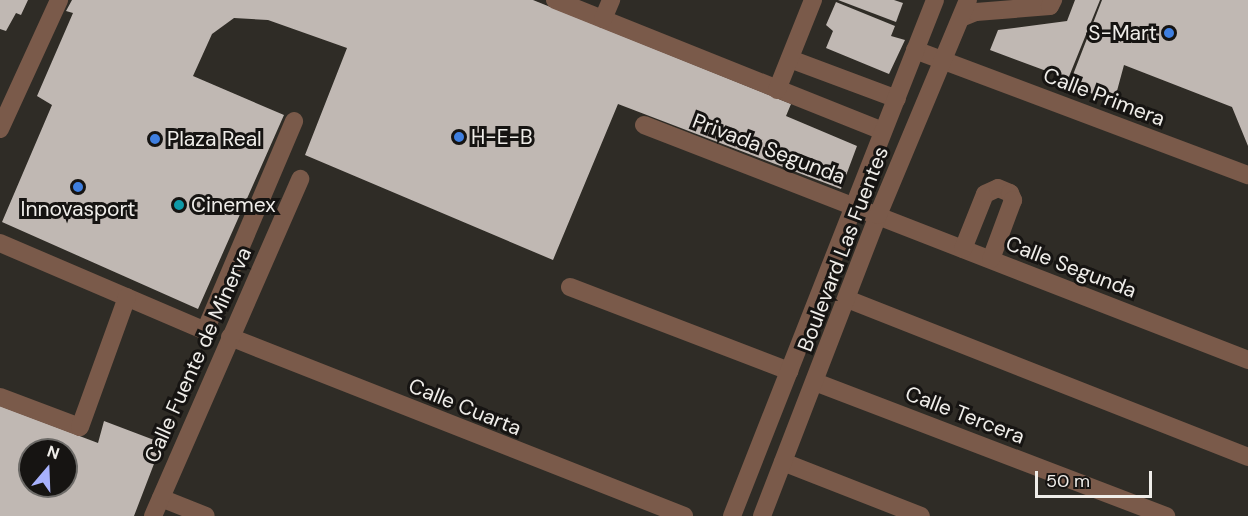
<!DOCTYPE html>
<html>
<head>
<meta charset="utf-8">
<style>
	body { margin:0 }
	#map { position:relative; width:1248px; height:516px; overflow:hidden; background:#2f2c26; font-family:"DM Sans",sans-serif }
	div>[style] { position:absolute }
	.building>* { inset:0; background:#c0b8b3 }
	.minor>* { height:18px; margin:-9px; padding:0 9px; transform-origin:9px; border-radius:9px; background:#7a5a4a }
	.dots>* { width:16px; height:16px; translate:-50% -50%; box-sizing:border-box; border:3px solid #161412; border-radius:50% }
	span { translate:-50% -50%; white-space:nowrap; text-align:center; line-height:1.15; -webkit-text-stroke:6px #161412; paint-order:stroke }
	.poi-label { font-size:21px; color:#efede9 }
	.right { translate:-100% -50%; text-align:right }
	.left { translate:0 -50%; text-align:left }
	.street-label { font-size:21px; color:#efede9 }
	.north { position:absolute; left:18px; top:438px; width:60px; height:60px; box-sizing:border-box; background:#161412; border:2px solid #6d6b68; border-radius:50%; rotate:19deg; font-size:16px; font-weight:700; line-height:24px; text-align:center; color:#efede9 }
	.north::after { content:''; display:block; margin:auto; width:21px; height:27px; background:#a7b1fc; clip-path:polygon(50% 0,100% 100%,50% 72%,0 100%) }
	.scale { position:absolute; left:1035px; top:471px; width:117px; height:27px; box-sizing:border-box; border:3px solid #efede9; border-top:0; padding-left:8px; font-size:18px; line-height:21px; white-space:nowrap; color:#efede9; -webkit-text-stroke:4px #161412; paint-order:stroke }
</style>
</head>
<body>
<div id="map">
	<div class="building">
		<div style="clip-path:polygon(0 0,28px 0,21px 15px,16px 13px,6px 31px,0 29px)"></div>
		<div style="clip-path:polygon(72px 0,533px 0,791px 104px,786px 116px,857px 146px,841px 189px,618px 104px,553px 260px,305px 155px,347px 48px,268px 20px,234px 18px,212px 34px,193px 76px,284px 115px,198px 309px,2px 222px,52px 105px,37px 96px,73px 13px,66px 11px)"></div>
		<div style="clip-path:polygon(838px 0,894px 0,903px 3px,896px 22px)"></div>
		<div style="clip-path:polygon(1075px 0,1100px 0,1068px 79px,990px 50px,998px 30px,1067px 21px)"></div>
		<div style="clip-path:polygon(1102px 0,1248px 0,1248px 146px,1232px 107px,1124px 65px,1114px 102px,1069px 85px)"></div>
		<div style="clip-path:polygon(836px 2px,895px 26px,891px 36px,905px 40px,889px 74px,826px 48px,833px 31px,826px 25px)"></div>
		<div style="clip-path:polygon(evenodd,0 406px,98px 443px,104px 421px,162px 443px,134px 516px,0 516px,0 406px,30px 450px,66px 450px,66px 486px,30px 486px,30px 450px)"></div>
	</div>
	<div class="minor">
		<div style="left:555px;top:0;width:352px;rotate:21.8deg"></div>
		<div style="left:961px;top:18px;width:16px;rotate:-22deg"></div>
		<div style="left:976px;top:12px;width:74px;rotate:-4.6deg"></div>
		<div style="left:1050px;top:6px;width:7px;rotate:-63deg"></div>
		<div style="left:603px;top:19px;width:21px;rotate:-67deg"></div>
		<div style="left:915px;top:50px;width:356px;rotate:20.6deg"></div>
		<div style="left:790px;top:59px;width:114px;rotate:20.5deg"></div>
		<div style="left:777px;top:90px;width:97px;rotate:-68.2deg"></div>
		<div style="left:644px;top:125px;width:648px;rotate:21.26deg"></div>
		<div style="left:0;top:129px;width:142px;rotate:-65.4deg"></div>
		<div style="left:0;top:243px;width:223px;rotate:23.2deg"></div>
		<div style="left:205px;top:331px;width:228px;rotate:-67deg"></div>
		<div style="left:963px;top:249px;width:59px;rotate:-68.2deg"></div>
		<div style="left:985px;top:194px;width:14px;rotate:-25deg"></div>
		<div style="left:998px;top:188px;width:13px;rotate:23deg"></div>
		<div style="left:1010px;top:193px;width:8px;rotate:67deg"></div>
		<div style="left:1013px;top:200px;width:63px;rotate:110.4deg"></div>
		<div style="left:570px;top:287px;width:235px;rotate:21deg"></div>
		<div style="left:847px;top:299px;width:431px;rotate:21.5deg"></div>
		<div style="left:230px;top:337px;width:488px;rotate:21.5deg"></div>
		<div style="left:815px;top:382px;width:376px;rotate:20.9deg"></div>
		<div style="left:0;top:397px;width:85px;rotate:20.6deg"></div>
		<div style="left:80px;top:427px;width:138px;rotate:-70.1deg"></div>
		<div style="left:783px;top:462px;width:148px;rotate:21.4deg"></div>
		<div style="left:161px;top:498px;width:48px;rotate:21.8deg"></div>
		<div style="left:153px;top:516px;width:368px;rotate:-66.4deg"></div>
		<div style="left:732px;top:516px;width:554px;rotate:-68.52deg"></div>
		<div style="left:762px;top:516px;width:323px;rotate:-68.9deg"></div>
		<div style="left:878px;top:215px;width:233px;rotate:-67.3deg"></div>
	</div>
	<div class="dots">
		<div style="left:1169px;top:33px;background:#3f7fe0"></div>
		<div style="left:459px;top:137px;background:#3f7fe0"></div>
		<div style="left:155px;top:139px;background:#3f7fe0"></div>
		<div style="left:78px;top:187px;background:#3f7fe0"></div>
		<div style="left:179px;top:205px;background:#0f9aa8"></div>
	</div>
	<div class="poi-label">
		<span class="right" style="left:1157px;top:33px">S-Mart</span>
		<span class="left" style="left:471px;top:137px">H-E-B</span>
		<span class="left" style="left:167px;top:139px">Plaza Real</span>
		<span class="left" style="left:191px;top:205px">Cinemex</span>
		<span style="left:78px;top:209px">Innovasport</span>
	</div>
	<div class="street-label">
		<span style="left:1104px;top:97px;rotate:21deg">Calle Primera</span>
		<span style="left:769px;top:149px;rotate:21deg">Privada Segunda</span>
		<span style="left:843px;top:249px;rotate:-69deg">Boulevard Las Fuentes</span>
		<span style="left:1071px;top:267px;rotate:21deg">Calle Segunda</span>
		<span style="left:198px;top:355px;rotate:-66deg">Calle Fuente de Minerva</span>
		<span style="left:465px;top:407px;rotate:22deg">Calle Cuarta</span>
		<span style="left:965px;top:415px;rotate:21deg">Calle Tercera</span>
	</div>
	<div class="north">N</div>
	<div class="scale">50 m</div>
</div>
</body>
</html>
